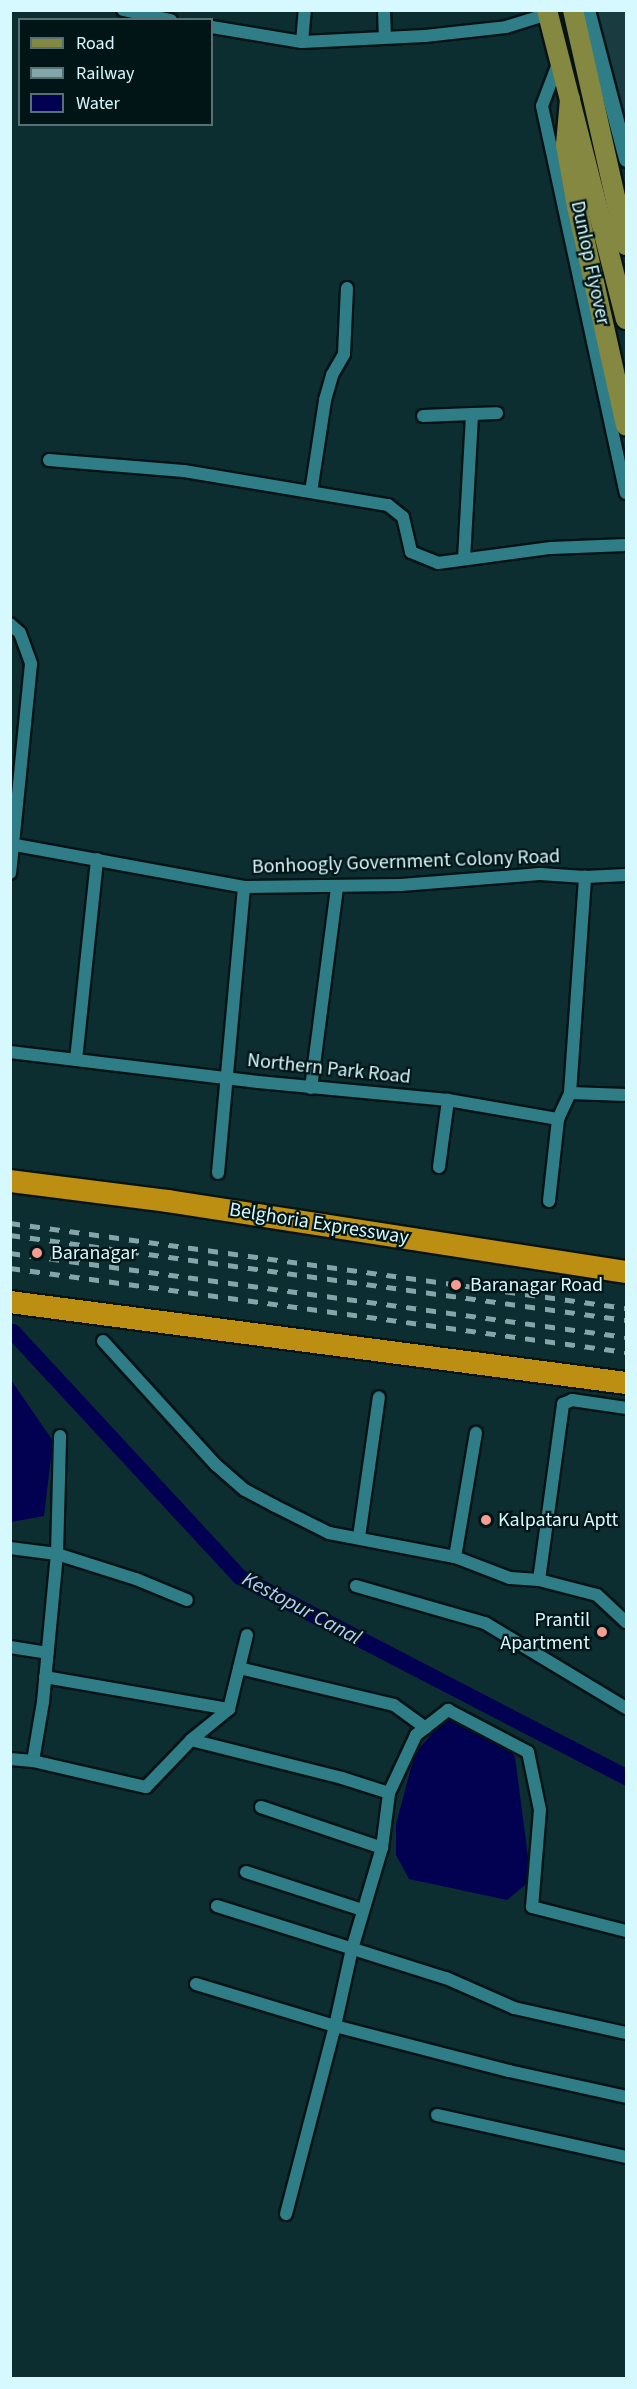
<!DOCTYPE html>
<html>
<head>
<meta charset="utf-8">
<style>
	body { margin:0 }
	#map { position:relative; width:637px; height:2389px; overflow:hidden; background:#0d2e31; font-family:"Source Sans 3",sans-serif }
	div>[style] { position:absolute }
	.built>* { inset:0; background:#183c40 }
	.water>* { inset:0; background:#020050 }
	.canal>* { height:16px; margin:-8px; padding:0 8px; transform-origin:8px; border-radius:8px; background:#020050 }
	.roads { filter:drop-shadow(2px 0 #071315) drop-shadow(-2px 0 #071315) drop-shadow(0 2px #071315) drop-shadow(0 -2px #071315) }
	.minor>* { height:12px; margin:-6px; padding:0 6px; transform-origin:6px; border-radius:6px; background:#2f7d86 }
	.tertiary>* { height:15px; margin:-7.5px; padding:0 7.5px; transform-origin:7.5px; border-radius:7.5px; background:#2f7d86 }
	.primary>* { height:20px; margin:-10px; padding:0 10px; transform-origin:10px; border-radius:10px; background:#848840 }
	.motorway>* { height:22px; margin:-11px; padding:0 11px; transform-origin:11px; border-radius:11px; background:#bc8f12 }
	.rail>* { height:4.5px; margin-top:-2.25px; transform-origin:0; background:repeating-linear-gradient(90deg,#83a6aa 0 10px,transparent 0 20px) }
	.dots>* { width:16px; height:16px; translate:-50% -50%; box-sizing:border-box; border:3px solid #011517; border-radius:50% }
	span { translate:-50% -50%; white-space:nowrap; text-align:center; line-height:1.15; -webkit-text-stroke:4.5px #011517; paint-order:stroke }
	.street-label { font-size:20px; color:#d5f9fe }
	.poi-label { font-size:20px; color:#d5f9fe }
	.left { translate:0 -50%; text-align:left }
	.right { translate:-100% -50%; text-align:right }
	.water-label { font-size:21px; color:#b8ccf9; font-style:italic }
	.frame { position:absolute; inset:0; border:12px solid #d5f9fe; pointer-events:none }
	.legend { position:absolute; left:18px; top:18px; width:195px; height:108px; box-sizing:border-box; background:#011517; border:2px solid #567073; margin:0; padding:8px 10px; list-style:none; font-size:18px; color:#d5f9fe }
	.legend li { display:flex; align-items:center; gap:12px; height:30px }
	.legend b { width:30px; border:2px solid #567073 }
</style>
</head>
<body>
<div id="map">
	<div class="built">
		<div style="clip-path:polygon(589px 11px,626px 11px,626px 163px)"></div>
	</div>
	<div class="water">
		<div style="clip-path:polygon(11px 1380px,53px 1441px,44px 1516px,11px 1522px)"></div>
		<div style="clip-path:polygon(456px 1716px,498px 1736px,515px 1757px,531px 1880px,507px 1900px,409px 1879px,396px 1855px,396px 1824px,415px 1753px,439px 1726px)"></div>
	</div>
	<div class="canal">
		<div style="left:13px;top:1332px;width:334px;rotate:47.2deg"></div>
		<div style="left:240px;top:1577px;width:435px;rotate:27.4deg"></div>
	</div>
	<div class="roads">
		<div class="minor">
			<div style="left:123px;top:10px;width:49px;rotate:11.8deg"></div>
			<div style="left:384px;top:10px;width:27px;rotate:88deg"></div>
			<div style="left:212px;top:27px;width:91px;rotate:9.5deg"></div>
			<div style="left:302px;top:42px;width:123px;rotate:-2.8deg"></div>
			<div style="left:425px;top:36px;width:81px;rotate:-6.3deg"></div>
			<div style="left:506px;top:27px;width:44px;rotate:-17.2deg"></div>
			<div style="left:302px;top:42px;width:32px;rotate:-85deg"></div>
			<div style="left:559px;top:61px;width:48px;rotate:110.7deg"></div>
			<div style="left:542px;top:106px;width:396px;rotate:77.8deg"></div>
			<div style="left:423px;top:416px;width:49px;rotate:-2.3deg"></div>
			<div style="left:49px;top:460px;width:135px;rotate:4.7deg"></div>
			<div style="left:184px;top:471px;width:207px;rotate:9.5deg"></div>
			<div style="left:388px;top:505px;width:19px;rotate:39deg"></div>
			<div style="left:403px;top:517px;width:36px;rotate:77deg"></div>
			<div style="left:411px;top:552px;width:29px;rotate:22deg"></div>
			<div style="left:438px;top:563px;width:114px;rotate:-7.6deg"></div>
			<div style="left:551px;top:548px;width:75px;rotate:-2.3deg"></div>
			<div style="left:311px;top:492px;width:93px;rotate:-81.3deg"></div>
			<div style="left:325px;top:400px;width:26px;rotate:-74deg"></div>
			<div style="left:332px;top:375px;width:24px;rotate:-60deg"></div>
			<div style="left:344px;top:354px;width:66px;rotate:-87.4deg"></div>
			<div style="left:464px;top:559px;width:145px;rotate:-86.8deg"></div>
			<div style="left:472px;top:414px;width:25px;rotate:-2deg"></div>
			<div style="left:10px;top:624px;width:13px;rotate:42deg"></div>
			<div style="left:20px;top:633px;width:33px;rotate:70deg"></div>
			<div style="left:31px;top:664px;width:210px;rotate:95.7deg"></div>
			<div style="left:10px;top:844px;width:238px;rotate:10.4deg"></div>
			<div style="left:244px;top:887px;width:157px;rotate:-0.7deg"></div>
			<div style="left:401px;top:885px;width:139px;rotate:-4.5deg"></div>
			<div style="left:540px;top:874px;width:45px;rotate:3.8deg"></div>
			<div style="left:585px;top:877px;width:41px;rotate:-2.8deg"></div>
			<div style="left:10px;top:1052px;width:250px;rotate:6.9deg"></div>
			<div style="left:258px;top:1082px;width:191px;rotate:5.4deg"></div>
			<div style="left:448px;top:1100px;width:112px;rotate:9.8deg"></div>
			<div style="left:558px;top:1119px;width:29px;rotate:-65deg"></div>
			<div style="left:570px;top:1093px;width:56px;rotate:2deg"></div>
			<div style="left:76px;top:1060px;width:202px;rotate:-84deg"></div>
			<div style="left:311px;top:1088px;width:203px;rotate:-82.6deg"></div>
			<div style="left:570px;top:1093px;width:217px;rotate:-86deg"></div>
			<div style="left:439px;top:1167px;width:68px;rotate:-82.3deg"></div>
			<div style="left:218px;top:1173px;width:287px;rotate:-84.8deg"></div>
			<div style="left:549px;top:1201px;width:82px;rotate:-83.7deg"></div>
			<div style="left:103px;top:1341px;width:168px;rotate:47.7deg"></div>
			<div style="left:216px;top:1465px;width:38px;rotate:41deg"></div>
			<div style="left:245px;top:1490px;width:34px;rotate:28deg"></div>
			<div style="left:275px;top:1506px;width:60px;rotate:26.6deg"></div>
			<div style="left:329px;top:1533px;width:128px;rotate:10.8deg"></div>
			<div style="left:455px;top:1557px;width:59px;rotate:20.9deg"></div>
			<div style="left:510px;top:1578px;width:29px;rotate:4deg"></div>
			<div style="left:539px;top:1580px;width:60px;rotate:14.5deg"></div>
			<div style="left:597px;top:1595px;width:40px;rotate:43deg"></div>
			<div style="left:359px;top:1537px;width:141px;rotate:-81.9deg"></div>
			<div style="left:10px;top:1548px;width:47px;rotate:7.3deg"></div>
			<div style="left:57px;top:1554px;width:118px;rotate:-88.5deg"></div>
			<div style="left:455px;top:1557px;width:126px;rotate:-80.4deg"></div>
			<div style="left:539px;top:1580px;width:178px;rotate:-82.2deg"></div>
			<div style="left:563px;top:1404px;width:10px;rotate:-24deg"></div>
			<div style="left:572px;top:1400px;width:55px;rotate:8.4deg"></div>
			<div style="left:356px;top:1586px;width:134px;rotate:16deg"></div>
			<div style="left:485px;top:1623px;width:165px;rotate:31.1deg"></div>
			<div style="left:10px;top:1647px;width:38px;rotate:9deg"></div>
			<div style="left:239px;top:1668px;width:159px;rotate:13.4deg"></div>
			<div style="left:394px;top:1705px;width:39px;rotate:36deg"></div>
			<div style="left:45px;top:1677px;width:187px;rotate:9.9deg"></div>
			<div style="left:229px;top:1709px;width:76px;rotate:-76.3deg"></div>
			<div style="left:191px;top:1740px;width:156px;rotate:14.1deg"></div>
			<div style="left:342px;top:1778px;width:49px;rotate:17.7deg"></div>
			<div style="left:389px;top:1793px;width:64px;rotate:-65deg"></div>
			<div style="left:416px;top:1735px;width:41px;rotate:-38deg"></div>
			<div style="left:448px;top:1710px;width:90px;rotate:27.7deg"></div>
			<div style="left:528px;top:1752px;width:59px;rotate:78.3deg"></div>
			<div style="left:540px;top:1810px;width:97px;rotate:94.7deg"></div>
			<div style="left:532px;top:1907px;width:97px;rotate:14.3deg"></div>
			<div style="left:10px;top:1759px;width:23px;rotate:5deg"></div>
			<div style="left:33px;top:1761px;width:60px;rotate:-80.4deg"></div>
			<div style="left:43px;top:1702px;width:149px;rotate:-84.6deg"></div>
			<div style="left:57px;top:1554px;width:83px;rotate:17.6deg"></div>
			<div style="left:136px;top:1579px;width:55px;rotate:22.4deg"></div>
			<div style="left:33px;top:1761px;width:116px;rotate:13deg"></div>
			<div style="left:146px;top:1787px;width:65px;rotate:-46.2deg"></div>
			<div style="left:191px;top:1740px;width:49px;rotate:-39.2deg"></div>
			<div style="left:261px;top:1807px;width:128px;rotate:18.7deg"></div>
			<div style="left:246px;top:1872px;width:122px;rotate:18.1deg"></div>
			<div style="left:217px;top:1906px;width:240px;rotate:17.5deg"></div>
			<div style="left:446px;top:1978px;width:74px;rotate:23.8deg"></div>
			<div style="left:514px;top:2008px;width:115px;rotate:12.6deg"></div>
			<div style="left:196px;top:1984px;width:145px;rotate:16.8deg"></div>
			<div style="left:335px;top:2026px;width:180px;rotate:14.5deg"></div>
			<div style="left:509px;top:2071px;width:120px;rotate:12.5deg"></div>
			<div style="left:437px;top:2115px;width:194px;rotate:12.5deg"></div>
			<div style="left:286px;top:2214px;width:194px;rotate:-75.4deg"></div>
			<div style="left:335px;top:2026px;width:79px;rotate:-77.6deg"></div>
			<div style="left:352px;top:1949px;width:105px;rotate:-73.5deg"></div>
			<div style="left:382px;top:1848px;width:55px;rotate:-82.7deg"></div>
		</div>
		<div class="tertiary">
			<div style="left:587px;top:10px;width:154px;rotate:75.3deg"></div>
		</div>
		<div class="primary">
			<div style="left:547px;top:10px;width:319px;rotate:75.7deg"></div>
			<div style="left:573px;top:10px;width:241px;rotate:77.3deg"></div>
			<div style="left:570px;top:99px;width:46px;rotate:95deg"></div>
			<div style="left:566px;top:145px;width:62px;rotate:79.8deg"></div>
			<div style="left:577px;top:206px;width:225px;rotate:77.4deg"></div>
		</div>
		<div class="motorway">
			<div style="left:10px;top:1181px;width:159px;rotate:7.2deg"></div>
			<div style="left:168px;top:1201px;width:463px;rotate:8.8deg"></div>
			<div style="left:10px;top:1302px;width:621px;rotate:7.49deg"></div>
		</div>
	</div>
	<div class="rail">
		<div style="left:10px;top:1223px;width:622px;rotate:7.86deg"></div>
		<div style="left:10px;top:1235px;width:622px;rotate:7.86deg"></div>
		<div style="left:10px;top:1253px;width:622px;rotate:7.77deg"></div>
		<div style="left:10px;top:1268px;width:622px;rotate:7.77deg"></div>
	</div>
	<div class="dots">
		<div style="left:37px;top:1253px;background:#f59c93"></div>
		<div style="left:456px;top:1285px;background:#f59c93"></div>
		<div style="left:486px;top:1520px;background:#f59c93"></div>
		<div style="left:602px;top:1632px;background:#f59c93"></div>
	</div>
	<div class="street-label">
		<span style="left:590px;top:263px;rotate:78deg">Dunlop Flyover</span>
		<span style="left:406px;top:862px;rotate:-2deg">Bonhoogly Government Colony Road</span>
		<span style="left:329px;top:1069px;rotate:6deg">Northern Park Road</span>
		<span style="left:319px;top:1224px;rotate:9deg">Belghoria Expressway</span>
	</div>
	<div class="poi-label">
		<span class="left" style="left:51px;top:1253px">Baranagar</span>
		<span class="left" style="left:470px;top:1285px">Baranagar Road</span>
		<span class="left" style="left:498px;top:1520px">Kalpataru Aptt</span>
		<span class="right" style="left:590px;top:1632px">Prantil<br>Apartment</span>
	</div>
	<div class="water-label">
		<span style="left:302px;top:1608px;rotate:28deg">Kestopur Canal</span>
	</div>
	<div class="frame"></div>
	<ul class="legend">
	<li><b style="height:8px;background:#848840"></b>Road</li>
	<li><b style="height:8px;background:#83a6aa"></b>Railway</li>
	<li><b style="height:16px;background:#020050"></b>Water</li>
	</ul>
</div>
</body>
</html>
